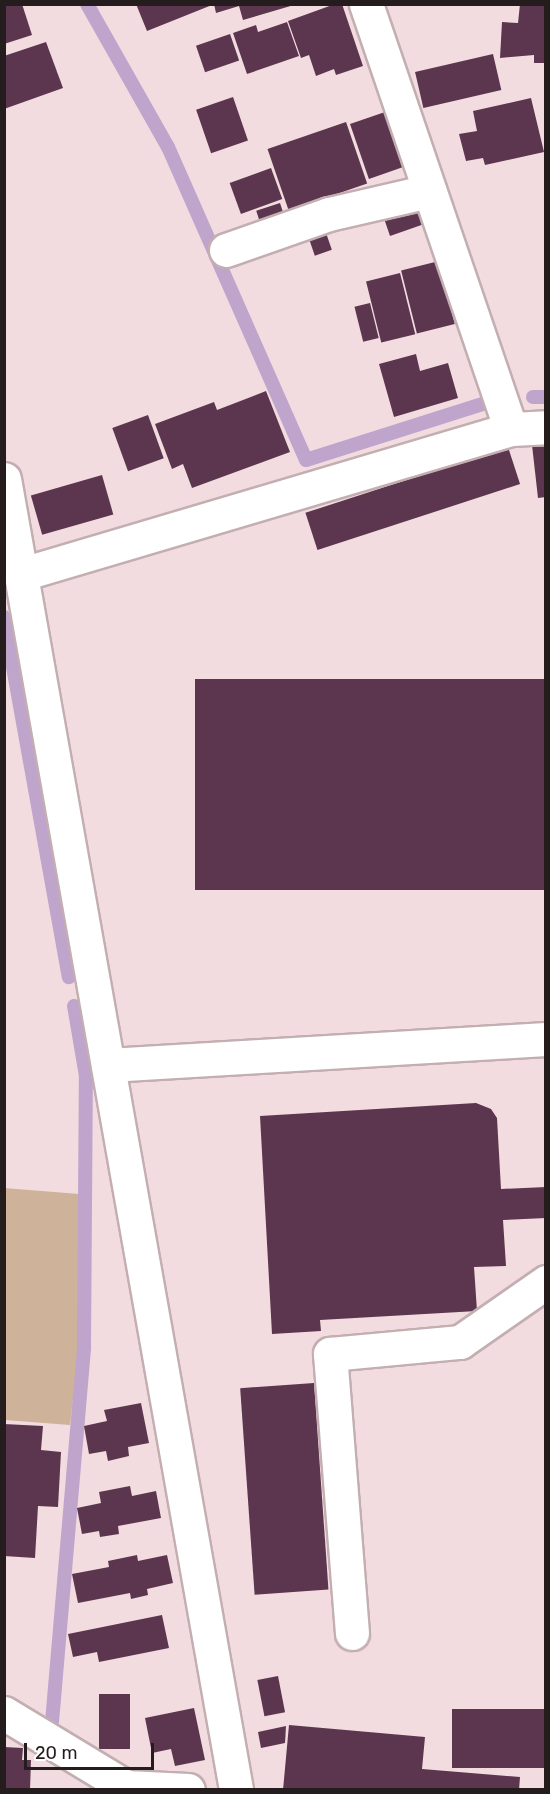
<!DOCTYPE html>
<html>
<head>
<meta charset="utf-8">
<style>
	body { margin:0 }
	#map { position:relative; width:550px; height:1794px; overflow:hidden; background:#f2dcdf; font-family:Rubik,sans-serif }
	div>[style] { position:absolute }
	.green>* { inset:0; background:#cfb29a }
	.stream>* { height:14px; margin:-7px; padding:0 7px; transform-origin:7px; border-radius:7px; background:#bfa4cc }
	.building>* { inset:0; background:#5b364e; transform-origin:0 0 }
	.roads { filter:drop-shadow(2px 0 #c3aeb1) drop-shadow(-2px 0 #c3aeb1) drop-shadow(0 2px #c3aeb1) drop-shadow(0 -2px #c3aeb1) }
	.minor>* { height:33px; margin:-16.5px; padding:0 16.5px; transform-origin:16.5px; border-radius:16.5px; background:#fff }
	span { translate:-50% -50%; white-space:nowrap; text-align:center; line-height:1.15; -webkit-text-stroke:6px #fff; paint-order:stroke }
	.frame { position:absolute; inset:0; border:6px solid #241c1d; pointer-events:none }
	.scale { position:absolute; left:24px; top:1743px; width:130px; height:27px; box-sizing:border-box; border:3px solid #241c1d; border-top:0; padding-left:8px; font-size:18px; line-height:21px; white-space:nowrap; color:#241c1d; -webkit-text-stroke:4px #fff; paint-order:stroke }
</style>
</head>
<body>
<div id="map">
	<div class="green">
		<div style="clip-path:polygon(4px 1188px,79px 1194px,79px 1347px,70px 1425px,5px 1420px)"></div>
	</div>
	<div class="stream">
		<div style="left:87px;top:4px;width:164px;rotate:60.5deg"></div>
		<div style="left:168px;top:147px;width:342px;rotate:66.2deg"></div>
		<div style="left:306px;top:460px;width:186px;rotate:-17.6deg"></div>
		<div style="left:533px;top:397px;width:13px"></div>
		<div style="left:4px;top:617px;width:366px;rotate:79.8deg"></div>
		<div style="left:52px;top:1722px;width:376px;rotate:-85.1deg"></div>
		<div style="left:84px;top:1347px;width:271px;rotate:-89.6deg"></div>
		<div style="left:86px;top:1076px;width:71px;rotate:-99.7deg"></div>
	</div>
	<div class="building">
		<div style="clip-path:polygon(4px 4px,22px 4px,32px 35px,4px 44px)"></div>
		<div style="clip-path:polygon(136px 4px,212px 4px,212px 5px,147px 31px)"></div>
		<div style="clip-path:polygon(214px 4px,294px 4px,294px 5px,243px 20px,239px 6px,216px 13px)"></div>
		<div style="clip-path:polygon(335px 4px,342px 4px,363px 66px,336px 75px,334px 69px,316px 76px,309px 55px,301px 58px,288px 21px)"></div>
		<div style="clip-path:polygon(520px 4px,546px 4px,546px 63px,534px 63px,534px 55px,500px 58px,502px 22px,518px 23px)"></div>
		<div style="clip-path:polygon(287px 22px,299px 56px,247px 74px,233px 33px,256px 25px,258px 32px)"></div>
		<div style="left:230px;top:34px;width:28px;height:36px;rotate:71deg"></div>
		<div style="clip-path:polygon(46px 42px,63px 88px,4px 109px,4px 56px)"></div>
		<div style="left:493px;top:54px;width:37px;height:80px;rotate:77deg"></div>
		<div style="left:233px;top:97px;width:46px;height:39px;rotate:71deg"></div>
		<div style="clip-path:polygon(531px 98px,544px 152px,485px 165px,483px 158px,466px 161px,459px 134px,477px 131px,473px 111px)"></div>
		<div style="left:385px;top:112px;width:58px;height:37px;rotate:71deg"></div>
		<div style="left:346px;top:122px;width:65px;height:83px;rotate:71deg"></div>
		<div style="left:271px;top:168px;width:33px;height:44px;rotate:70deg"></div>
		<div style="left:280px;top:203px;width:19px;height:25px;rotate:72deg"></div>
		<div style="left:421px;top:203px;width:21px;height:40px;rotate:71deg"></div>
		<div style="left:325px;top:230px;width:21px;height:18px;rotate:71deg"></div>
		<div style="left:439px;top:261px;width:65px;height:39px;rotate:76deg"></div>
		<div style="left:400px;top:273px;width:63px;height:35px;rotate:76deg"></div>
		<div style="left:370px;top:303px;width:36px;height:16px;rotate:76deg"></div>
		<div style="clip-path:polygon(416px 354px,420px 371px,448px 363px,458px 398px,394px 417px,379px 364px)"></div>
		<div style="clip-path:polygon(266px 391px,290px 452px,192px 488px,183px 464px,172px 469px,155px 424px,214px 402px,217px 410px)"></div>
		<div style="left:148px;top:415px;width:46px;height:38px;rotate:70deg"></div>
		<div style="clip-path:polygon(546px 443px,546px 497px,538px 498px,532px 445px)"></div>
		<div style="left:508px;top:447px;width:39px;height:213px;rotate:72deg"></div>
		<div style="left:102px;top:475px;width:41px;height:74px;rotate:74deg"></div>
		<div style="left:546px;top:679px;width:211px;height:351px;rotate:90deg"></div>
		<div style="clip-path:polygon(476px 1103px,491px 1109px,497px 1118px,501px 1189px,546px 1187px,546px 1218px,503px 1220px,506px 1266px,474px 1267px,477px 1311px,320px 1320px,321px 1331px,272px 1334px,260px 1116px)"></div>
		<div style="left:314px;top:1383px;width:207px;height:74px;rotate:86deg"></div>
		<div style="clip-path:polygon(141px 1403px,149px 1443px,128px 1447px,129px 1456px,108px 1461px,106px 1451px,89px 1454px,84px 1426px,107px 1421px,104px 1410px)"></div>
		<div style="clip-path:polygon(4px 1424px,43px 1426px,41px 1450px,61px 1452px,58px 1507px,38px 1506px,35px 1558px,4px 1556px)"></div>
		<div style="clip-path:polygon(130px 1486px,132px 1496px,156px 1491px,161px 1518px,118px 1526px,119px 1534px,100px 1537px,99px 1531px,82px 1534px,77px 1508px,101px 1503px,99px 1492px)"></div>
		<div style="clip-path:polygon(137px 1555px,138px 1561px,167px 1555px,173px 1583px,147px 1589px,148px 1595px,131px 1599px,130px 1593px,78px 1603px,72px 1574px,109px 1567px,108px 1561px)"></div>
		<div style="clip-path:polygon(162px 1615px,169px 1648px,99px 1662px,97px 1652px,73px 1657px,68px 1634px)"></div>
		<div style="left:278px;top:1676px;width:37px;height:21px;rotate:79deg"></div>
		<div style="left:99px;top:1694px;width:31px;height:55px"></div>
		<div style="clip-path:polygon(194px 1708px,205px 1760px,175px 1766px,171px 1749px,152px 1753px,145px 1718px)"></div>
		<div style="left:546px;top:1709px;width:59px;height:94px;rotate:90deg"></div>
		<div style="clip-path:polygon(289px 1725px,425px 1737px,422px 1769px,520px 1777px,519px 1790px,283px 1790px)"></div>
		<div style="clip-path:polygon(286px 1726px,285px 1743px,261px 1748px,258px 1732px)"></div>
		<div style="clip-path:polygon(4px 1747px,23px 1748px,22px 1760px,31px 1760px,30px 1790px,4px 1790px)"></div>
	</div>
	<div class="roads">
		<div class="minor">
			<div style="left:366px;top:4px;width:449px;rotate:71.2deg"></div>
			<div style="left:226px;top:250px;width:109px;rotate:-19.3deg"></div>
			<div style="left:329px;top:214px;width:103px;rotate:-13deg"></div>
			<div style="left:4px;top:479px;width:1331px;rotate:79.96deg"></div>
			<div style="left:22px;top:574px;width:510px;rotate:-16.52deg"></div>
			<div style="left:511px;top:429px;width:35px;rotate:-3deg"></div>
			<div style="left:108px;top:1065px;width:439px;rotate:-3.4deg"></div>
			<div style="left:352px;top:1633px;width:280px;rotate:-94.5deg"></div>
			<div style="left:330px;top:1354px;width:131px;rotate:-5.3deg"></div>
			<div style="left:460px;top:1342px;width:105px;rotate:-34.9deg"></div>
			<div style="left:4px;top:1713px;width:143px;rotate:31.2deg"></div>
			<div style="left:126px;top:1787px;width:62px;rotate:2.8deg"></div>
		</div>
	</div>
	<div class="frame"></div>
	<div class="scale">20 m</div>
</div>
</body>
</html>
